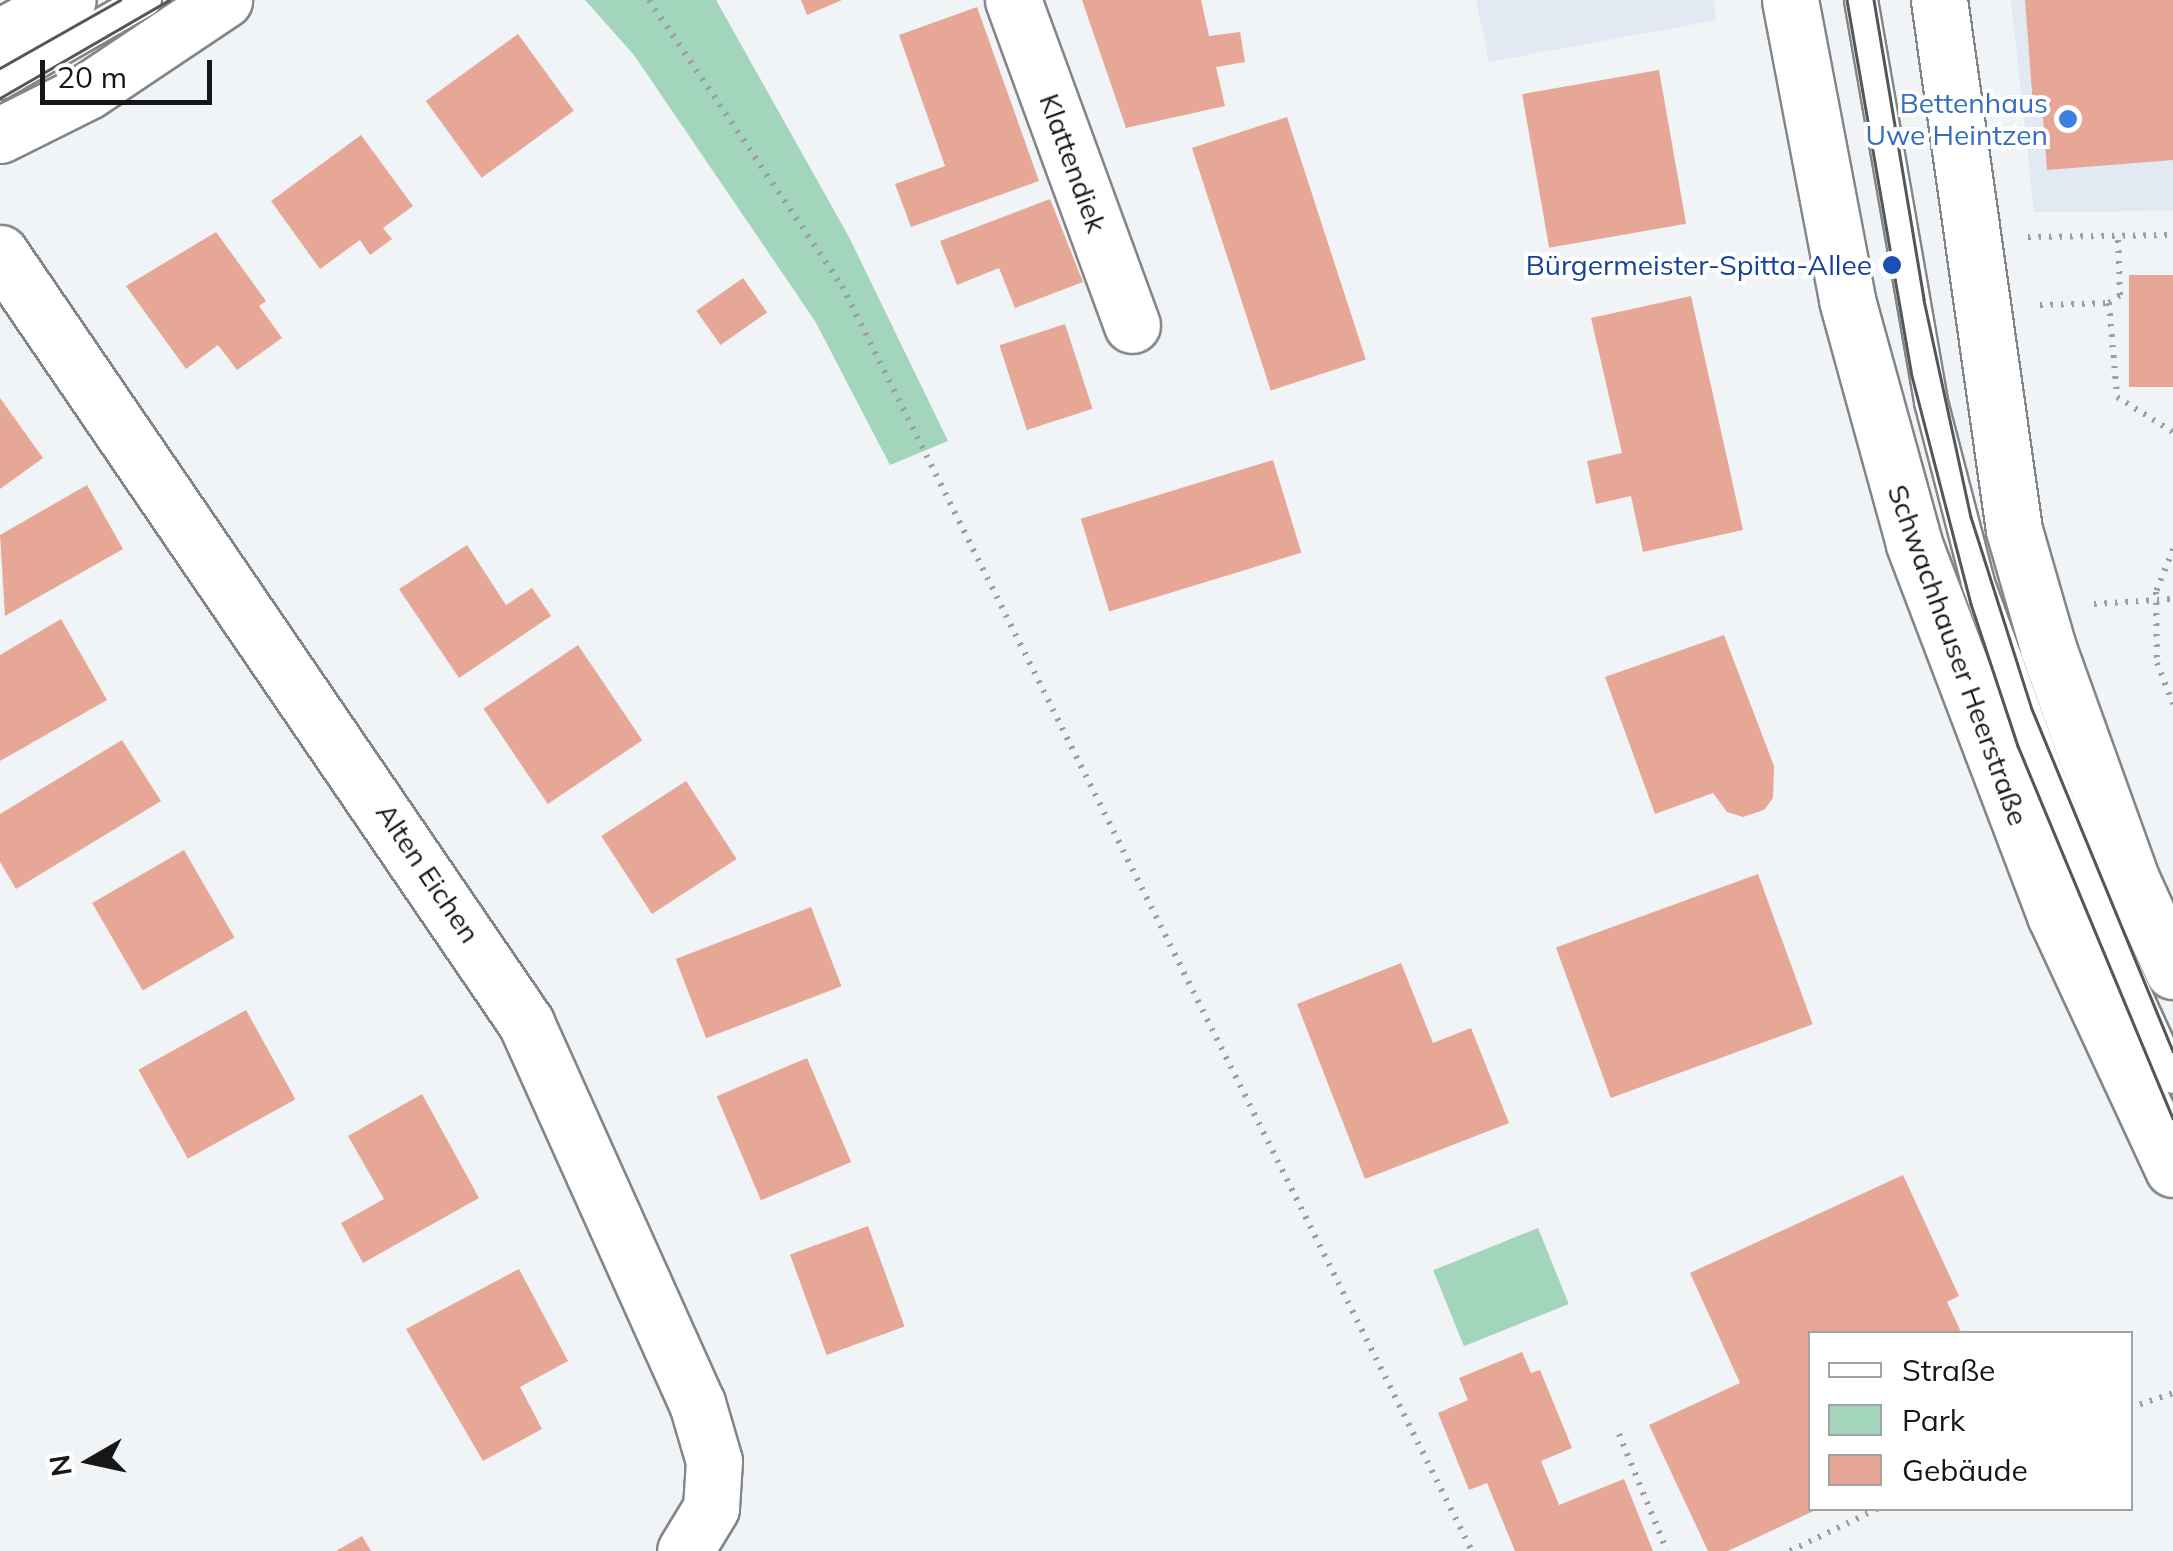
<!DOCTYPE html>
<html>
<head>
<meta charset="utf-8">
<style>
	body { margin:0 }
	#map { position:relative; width:2173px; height:1551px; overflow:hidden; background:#f1f4f7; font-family:Mulish,sans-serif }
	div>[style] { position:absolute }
	.built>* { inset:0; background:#e2e9f3 }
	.green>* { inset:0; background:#a3d4bc; transform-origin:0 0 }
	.building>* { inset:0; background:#e6a796; transform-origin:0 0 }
	.path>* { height:6px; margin-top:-3px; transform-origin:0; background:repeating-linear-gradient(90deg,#9c9ea0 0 2.5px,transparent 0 10.5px) }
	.roads { filter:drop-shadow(2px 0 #838588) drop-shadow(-2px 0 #838588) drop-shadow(0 2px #838588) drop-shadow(0 -2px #838588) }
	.service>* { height:32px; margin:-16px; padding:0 16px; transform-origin:16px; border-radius:16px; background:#fff }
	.minor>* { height:55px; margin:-27.5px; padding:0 27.5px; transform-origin:27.5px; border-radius:27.5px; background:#fff }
	.secondary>* { height:55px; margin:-27.5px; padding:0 27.5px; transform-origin:27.5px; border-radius:27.5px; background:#fff }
	.tram>* { height:2.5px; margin:-1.25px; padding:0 1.25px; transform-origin:1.25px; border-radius:1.25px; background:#555658 }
	.dots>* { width:28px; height:28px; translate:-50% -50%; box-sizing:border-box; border:5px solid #fff; border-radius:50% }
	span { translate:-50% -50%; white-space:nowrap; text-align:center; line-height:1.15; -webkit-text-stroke:8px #fff; paint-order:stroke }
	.shop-label { font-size:28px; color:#366cbe }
	.right { translate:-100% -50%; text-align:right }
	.street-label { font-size:28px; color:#171718 }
	.transit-label { font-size:28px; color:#164399 }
	.legend { position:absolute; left:1808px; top:1331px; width:325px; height:180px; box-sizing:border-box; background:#fff; border:2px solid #a2a2a3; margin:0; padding:12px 18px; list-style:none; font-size:30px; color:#171718 }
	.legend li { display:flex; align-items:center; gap:20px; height:50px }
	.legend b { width:50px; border:2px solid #a2a2a3 }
	.north { position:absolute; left:40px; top:1411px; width:100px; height:100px; -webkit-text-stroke:8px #fff; paint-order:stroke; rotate:261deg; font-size:28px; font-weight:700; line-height:40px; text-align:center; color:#171718 }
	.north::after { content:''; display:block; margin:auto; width:35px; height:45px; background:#171718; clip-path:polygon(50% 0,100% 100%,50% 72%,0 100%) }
	.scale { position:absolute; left:40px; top:60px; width:172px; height:45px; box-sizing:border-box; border:5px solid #171718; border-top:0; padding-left:12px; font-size:30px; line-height:35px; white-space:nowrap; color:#171718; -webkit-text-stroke:8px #fff; paint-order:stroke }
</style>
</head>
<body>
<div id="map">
	<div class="built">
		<div style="clip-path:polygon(1476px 0,1713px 0,1717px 20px,1489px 62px)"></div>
		<div style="clip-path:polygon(2011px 0,2173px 0,2173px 211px,2034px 212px)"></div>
	</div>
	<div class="green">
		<div style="clip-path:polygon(585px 0,716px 0,849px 237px,948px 441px,890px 465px,815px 321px,634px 55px)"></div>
		<div style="left:1538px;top:1228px;width:82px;height:113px;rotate:68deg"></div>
	</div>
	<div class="building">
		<div style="clip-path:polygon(801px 0,842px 0,807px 15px)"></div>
		<div style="clip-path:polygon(1082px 0,1201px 0,1209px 36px,1240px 32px,1245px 62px,1216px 67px,1225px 106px,1126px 128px)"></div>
		<div style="clip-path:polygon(2025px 0,2173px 0,2173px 160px,2047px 170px,2042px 105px,2033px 106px)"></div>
		<div style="clip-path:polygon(977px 7px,1039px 181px,911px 227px,895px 184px,945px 166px,899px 35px)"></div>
		<div style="left:518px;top:34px;width:95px;height:114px;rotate:54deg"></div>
		<div style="left:1659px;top:70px;width:156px;height:139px;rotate:80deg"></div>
		<div style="left:1287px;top:117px;width:255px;height:100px;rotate:72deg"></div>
		<div style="clip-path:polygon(361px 135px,413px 206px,383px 228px,392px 239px,370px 255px,360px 240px,320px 269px,271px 201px)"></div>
		<div style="clip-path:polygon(1050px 199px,1083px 282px,1015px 308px,999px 268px,957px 285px,940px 241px)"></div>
		<div style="clip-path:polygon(216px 232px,266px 301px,259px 306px,282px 338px,237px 370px,218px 345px,186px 369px,126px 286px)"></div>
		<div style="left:2173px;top:275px;width:112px;height:44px;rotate:90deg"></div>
		<div style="left:743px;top:278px;width:42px;height:57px;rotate:55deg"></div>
		<div style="clip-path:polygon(1691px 296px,1743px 530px,1643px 552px,1631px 496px,1596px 504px,1587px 461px,1622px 453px,1591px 318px)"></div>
		<div style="left:1065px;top:324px;width:89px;height:69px;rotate:72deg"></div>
		<div style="clip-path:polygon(0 398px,43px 458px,0 489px)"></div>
		<div style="left:1273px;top:460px;width:97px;height:201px;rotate:73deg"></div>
		<div style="clip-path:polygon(87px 485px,123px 549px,5px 616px,0 535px)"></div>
		<div style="clip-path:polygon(467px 545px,506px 605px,532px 588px,551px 616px,459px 678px,399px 589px)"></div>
		<div style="clip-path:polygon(61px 619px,107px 700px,0 761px,0 655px)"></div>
		<div style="clip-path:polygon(1724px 635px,1774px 766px,1773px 798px,1764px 810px,1743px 817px,1727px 812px,1713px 793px,1655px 814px,1605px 677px)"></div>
		<div style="left:578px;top:645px;width:115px;height:114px;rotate:56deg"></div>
		<div style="clip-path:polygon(122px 740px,161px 801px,16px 889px,0 862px,0 814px)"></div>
		<div style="left:686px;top:781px;width:93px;height:101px;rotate:57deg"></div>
		<div style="left:184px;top:850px;width:101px;height:106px;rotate:60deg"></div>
		<div style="left:1758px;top:874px;width:160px;height:215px;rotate:70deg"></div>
		<div style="left:811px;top:907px;width:85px;height:145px;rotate:69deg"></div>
		<div style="clip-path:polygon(1401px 963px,1433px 1043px,1471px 1028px,1509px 1123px,1365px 1179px,1297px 1004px)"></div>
		<div style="left:246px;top:1010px;width:102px;height:123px;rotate:61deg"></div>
		<div style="left:807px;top:1058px;width:113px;height:98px;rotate:67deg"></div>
		<div style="clip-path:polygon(422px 1094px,479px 1198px,363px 1263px,341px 1223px,384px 1199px,348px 1136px)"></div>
		<div style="clip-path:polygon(1903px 1175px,1959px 1296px,1947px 1302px,1962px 1334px,1810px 1334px,1810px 1508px,1820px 1508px,1728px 1551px,1708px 1551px,1649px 1425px,1740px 1383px,1690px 1273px)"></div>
		<div style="left:868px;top:1226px;width:107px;height:83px;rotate:70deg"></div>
		<div style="clip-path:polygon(519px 1269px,568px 1361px,520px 1387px,542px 1429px,483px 1461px,406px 1329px)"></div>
		<div style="clip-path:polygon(1522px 1352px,1531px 1373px,1540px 1370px,1572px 1448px,1541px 1461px,1559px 1505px,1624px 1479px,1653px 1551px,1515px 1551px,1487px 1483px,1469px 1490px,1438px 1413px,1468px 1400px,1459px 1378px)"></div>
		<div style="clip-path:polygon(362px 1536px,371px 1551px,336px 1551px)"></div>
	</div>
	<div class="path">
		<div style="left:649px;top:0;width:345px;rotate:56deg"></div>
		<div style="left:842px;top:286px;width:1413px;rotate:63.53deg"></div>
		<div style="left:2028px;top:237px;width:145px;rotate:-0.8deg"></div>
		<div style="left:2109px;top:303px;width:14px;rotate:-36deg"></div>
		<div style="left:2120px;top:295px;width:59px;rotate:-91.9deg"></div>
		<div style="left:2040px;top:305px;width:69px;rotate:-1.7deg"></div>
		<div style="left:2109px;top:303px;width:94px;rotate:85.1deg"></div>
		<div style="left:2117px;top:397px;width:66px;rotate:32deg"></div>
		<div style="left:2173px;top:549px;width:46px;rotate:111.6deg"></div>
		<div style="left:2156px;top:592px;width:71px;rotate:89.2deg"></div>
		<div style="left:2157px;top:663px;width:44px;rotate:68.7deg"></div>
		<div style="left:2094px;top:604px;width:79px;rotate:-3.6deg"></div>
		<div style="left:2130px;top:1408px;width:46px;rotate:-19.2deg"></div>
		<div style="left:1619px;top:1434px;width:126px;rotate:67.7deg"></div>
		<div style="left:1790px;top:1551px;width:99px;rotate:-25.8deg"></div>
	</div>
	<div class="roads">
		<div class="service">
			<div style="left:1861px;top:0;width:408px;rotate:80.1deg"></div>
			<div style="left:1931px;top:402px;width:187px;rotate:75.4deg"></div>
			<div style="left:1978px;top:583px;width:353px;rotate:70deg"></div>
			<div style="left:2099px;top:915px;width:178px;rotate:65.4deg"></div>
			<div style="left:0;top:83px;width:167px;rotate:-29.8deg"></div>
		</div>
		<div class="minor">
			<div style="left:1013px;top:0;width:346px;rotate:69.9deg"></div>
			<div style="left:0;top:253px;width:933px;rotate:55.66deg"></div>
			<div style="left:526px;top:1023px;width:417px;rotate:65.8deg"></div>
			<div style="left:697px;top:1403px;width:60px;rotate:73.7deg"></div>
			<div style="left:714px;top:1461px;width:47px;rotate:93.7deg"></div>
			<div style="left:711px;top:1508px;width:50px;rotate:121.2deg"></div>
		</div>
		<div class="secondary">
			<div style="left:1790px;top:0;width:305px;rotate:79.2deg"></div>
			<div style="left:1847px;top:300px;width:253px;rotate:74.6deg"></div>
			<div style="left:1914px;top:544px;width:397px;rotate:69.2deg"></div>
			<div style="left:2055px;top:915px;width:280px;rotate:65.1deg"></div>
			<div style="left:1939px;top:0;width:535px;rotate:81.95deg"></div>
			<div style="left:2014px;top:530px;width:123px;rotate:73.9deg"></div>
			<div style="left:2048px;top:648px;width:248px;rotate:70.2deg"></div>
			<div style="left:2132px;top:881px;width:99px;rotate:65.5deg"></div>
			<div style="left:0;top:37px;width:77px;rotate:-28.6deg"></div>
			<div style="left:0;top:135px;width:98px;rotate:-26.6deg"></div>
			<div style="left:88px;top:91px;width:164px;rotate:-33.8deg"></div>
		</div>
	</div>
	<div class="tram">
		<div style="left:1847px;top:0;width:377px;rotate:80.2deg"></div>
		<div style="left:1911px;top:372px;width:240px;rotate:75.5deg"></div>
		<div style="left:1971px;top:604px;width:150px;rotate:71.7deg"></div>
		<div style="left:2018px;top:746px;width:403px;rotate:67.4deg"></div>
		<div style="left:1874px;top:0;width:304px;rotate:80.5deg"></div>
		<div style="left:1924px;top:300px;width:222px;rotate:77.8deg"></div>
		<div style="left:1971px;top:517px;width:201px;rotate:72.4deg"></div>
		<div style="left:2032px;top:709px;width:370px;rotate:67.6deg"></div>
		<div style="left:0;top:68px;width:138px;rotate:-29.5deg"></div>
		<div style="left:0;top:98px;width:195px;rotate:-30.1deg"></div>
	</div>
	<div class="dots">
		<div style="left:2068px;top:119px;background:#3f7fe0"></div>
		<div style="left:1892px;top:265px;background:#1a4fb4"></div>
	</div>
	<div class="shop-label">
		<span class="right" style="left:2048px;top:119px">Bettenhaus<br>Uwe Heintzen</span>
	</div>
	<div class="street-label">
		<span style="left:1073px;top:163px;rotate:70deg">Klattendiek</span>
		<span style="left:1958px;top:655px;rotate:70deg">Schwachhauser Heerstraße</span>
		<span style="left:428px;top:873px;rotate:56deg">Alten Eichen</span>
	</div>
	<div class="transit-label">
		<span class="right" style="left:1872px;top:265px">Bürgermeister-Spitta-Allee</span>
	</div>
	<ul class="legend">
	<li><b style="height:12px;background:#fff"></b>Straße</li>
	<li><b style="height:28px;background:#a3d4bc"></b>Park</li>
	<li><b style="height:28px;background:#e6a796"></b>Gebäude</li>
	</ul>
	<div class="north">N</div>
	<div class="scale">20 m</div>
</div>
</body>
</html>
